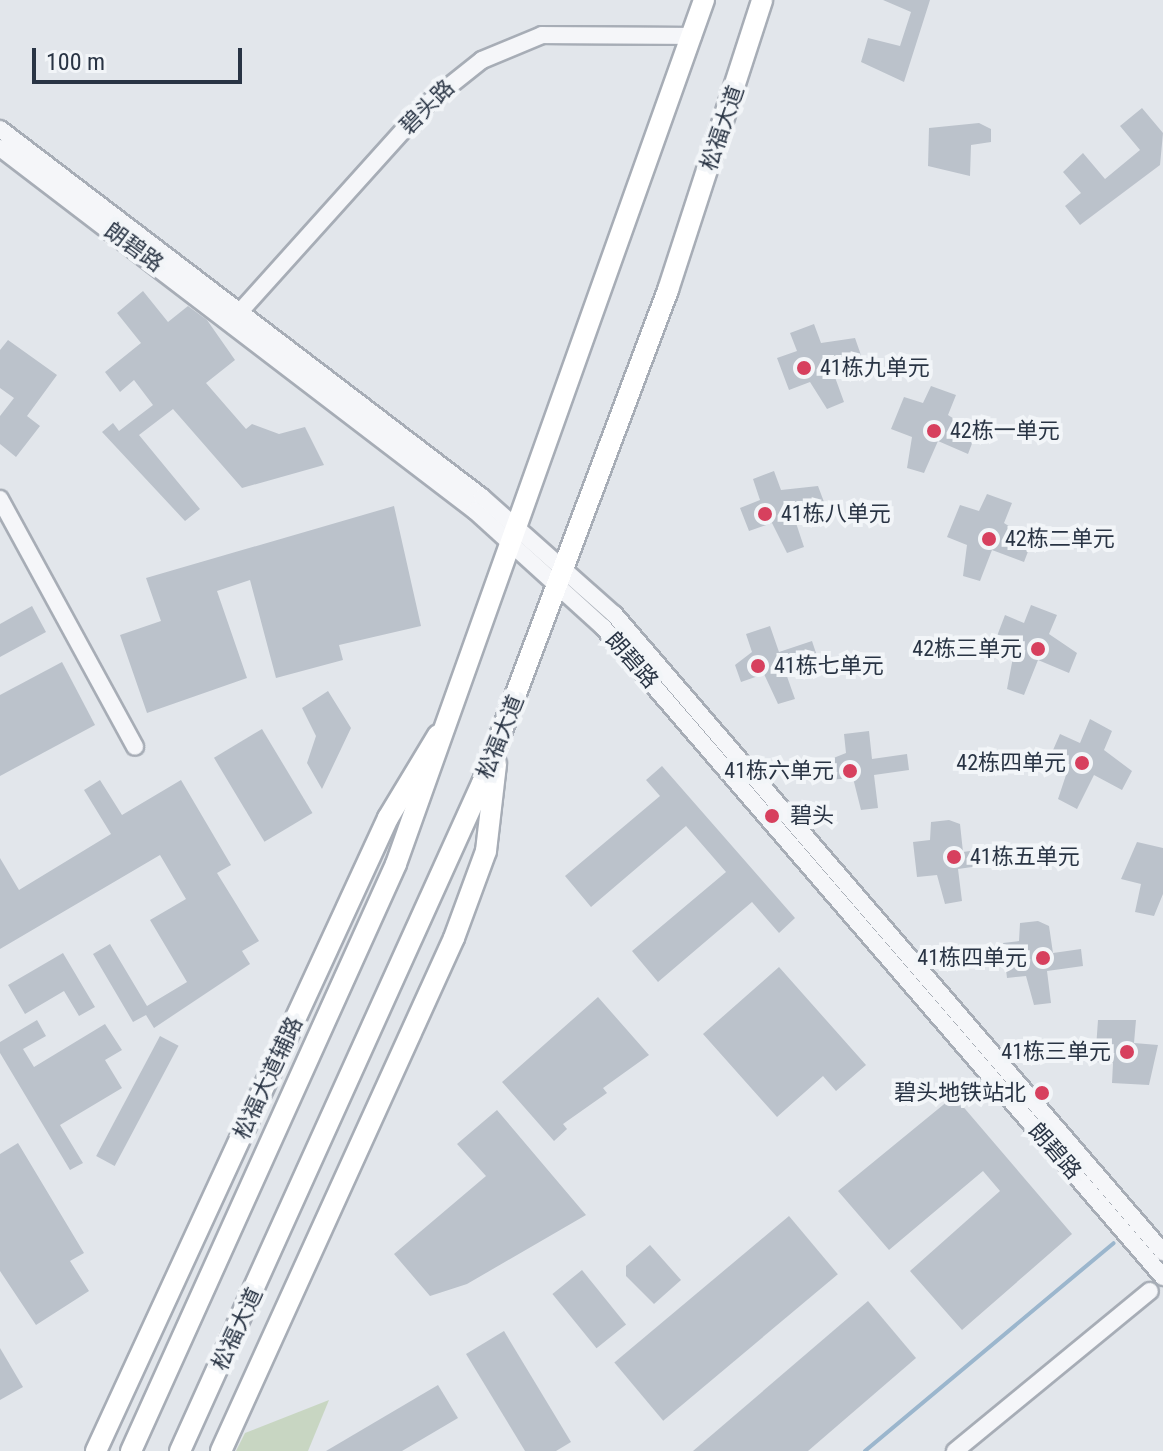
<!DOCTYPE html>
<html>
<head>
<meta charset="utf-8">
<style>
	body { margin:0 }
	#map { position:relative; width:1163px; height:1451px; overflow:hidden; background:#e2e6eb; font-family:"Roboto Condensed","Noto Sans SC",sans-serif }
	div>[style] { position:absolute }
	.green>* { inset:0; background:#c8d6c2 }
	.stream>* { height:4px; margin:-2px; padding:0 2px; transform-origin:2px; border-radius:2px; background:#9bb6cd }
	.building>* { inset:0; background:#bbc2cb; transform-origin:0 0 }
	.roads { filter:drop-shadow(2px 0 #a7adb6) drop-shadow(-2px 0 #a7adb6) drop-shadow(0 2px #a7adb6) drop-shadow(0 -2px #a7adb6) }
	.minor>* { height:16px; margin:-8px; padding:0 8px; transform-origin:8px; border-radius:8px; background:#f5f6f9 }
	.major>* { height:20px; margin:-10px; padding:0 10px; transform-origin:10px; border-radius:10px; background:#fff }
	.dots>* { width:22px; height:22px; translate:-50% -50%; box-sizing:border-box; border:4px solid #f2f5f8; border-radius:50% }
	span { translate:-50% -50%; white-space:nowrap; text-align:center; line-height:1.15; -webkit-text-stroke:8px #f2f5f8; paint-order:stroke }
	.street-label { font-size:22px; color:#293444 }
	.poi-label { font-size:22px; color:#293444 }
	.left { translate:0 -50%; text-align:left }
	.right { translate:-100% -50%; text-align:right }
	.scale { position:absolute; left:32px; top:48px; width:210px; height:36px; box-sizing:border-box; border:4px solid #293444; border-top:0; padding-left:10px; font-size:24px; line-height:28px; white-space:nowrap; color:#293444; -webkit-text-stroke:6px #f2f5f8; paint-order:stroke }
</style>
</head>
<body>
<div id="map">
	<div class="green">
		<div style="clip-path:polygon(329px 1400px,308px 1451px,236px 1451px,245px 1433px)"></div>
	</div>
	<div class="stream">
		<div style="left:865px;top:1451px;width:324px;rotate:-39.9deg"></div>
	</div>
	<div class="building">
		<div style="clip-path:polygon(883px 0,930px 0,904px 82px,861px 62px,868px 38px,900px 46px,911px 12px)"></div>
		<div style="clip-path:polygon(1142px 108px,1163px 133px,1160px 165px,1080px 225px,1065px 206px,1081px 193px,1063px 172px,1083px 153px,1105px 179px,1140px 150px,1120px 126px)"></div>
		<div style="clip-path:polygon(979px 123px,991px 129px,991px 142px,971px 145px,970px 176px,928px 166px,929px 128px)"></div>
		<div style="clip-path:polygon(143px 291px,168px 322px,188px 306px,207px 320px,235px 360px,206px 383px,246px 429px,252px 424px,279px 434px,305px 427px,324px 465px,242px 488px,173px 409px,139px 435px,200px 509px,185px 521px,102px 432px,113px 423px,119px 431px,153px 405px,134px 380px,120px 392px,105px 372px,141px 343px,117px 313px)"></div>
		<div style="clip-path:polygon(814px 324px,821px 343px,855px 338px,862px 358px,832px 369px,844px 402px,827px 409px,810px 382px,789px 390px,777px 358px,797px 351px,790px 333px)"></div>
		<div style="clip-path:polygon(8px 340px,57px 375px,27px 416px,40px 426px,16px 457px,0 444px,0 416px,14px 398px,0 388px,0 350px)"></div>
		<div style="clip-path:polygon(931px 386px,956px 395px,948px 415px,976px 433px,968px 454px,938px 441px,924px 473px,907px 468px,912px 437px,891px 429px,904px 397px,923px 403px)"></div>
		<div style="clip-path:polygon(774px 471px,781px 490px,818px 486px,824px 502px,793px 514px,804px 547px,787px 553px,772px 523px,749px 531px,740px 508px,760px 500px,753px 479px)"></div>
		<div style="clip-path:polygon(987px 494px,1012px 503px,1004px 523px,1032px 541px,1024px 562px,992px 550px,980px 581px,963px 576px,967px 545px,947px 537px,960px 505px,979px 511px)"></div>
		<div style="clip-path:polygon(394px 506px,421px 626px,339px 645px,343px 660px,276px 678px,250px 580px,217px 591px,247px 678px,147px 713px,120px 635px,161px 621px,146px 578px)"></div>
		<div style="clip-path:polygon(1031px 605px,1057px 615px,1049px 634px,1077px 653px,1069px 673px,1038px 660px,1024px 695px,1007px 689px,1014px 652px,994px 644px,1005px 615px,1024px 623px)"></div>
		<div style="clip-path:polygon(32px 606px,46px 632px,0 657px,0 624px)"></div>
		<div style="clip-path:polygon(770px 626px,779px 652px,812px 641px,817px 656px,784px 668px,795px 699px,778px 704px,764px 674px,741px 682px,735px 665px,752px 652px,746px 634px)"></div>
		<div style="clip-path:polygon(62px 662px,95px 725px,0 776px,0 695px)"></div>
		<div style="clip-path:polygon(328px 691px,351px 728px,322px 789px,307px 763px,316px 736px,302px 708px)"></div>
		<div style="clip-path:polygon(1090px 719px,1112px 731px,1104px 750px,1132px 771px,1122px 790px,1094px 775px,1077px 809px,1058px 799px,1069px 766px,1050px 757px,1060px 734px,1080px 743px)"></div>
		<div style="left:262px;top:729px;width:98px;height:56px;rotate:59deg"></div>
		<div style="clip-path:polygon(869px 731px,872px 759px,907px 754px,909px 770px,874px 775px,878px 808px,861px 810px,853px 778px,828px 780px,826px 761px,846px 753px,844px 734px)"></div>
		<div style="clip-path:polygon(662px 766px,795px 918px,779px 933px,752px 902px,658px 982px,632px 951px,726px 872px,686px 826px,591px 907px,565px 876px,660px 796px,646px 780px)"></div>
		<div style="clip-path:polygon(100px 780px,122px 815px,181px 780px,231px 865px,217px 873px,259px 941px,242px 951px,250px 964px,154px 1028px,146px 1015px,133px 1022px,93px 954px,110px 944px,147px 1006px,187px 982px,150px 920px,186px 899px,160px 855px,0 949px,0 858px,19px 890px,111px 834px,84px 790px)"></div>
		<div style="clip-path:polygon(949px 820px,960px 824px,963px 852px,991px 848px,993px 864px,958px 869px,962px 901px,945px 904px,937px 875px,917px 877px,913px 842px,930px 840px,931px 822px)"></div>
		<div style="clip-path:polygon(1137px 842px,1163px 848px,1163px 894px,1154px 916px,1135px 912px,1141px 884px,1121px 879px)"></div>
		<div style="clip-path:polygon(1038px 921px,1049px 926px,1053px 953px,1081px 949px,1083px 966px,1047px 971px,1051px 1003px,1034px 1005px,1026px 976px,1007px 978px,1003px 943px,1019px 941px,1020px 923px)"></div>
		<div style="clip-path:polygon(63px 953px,95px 1007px,79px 1016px,64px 991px,25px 1014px,8px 985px)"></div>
		<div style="clip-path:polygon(779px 967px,866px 1065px,836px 1091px,823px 1076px,777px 1117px,703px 1034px)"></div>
		<div style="clip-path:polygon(598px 997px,649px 1055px,603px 1088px,607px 1093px,563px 1124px,567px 1129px,554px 1141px,502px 1082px)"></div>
		<div style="clip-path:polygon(37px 1020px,46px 1036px,23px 1049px,34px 1067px,105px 1024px,122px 1050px,105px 1060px,122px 1088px,60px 1125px,83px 1163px,70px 1170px,0 1053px,0 1042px)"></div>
		<div style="clip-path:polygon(1098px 1020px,1136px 1020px,1134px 1043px,1158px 1045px,1149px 1085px,1112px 1083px,1113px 1063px,1095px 1062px)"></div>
		<div style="left:160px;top:1036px;width:21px;height:136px;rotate:28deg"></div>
		<div style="clip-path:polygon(954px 1096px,1072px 1234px,962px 1330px,910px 1271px,1000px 1191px,983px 1171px,889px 1250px,838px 1191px)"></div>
		<div style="clip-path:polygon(497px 1110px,586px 1215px,467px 1284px,430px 1296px,394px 1254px,486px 1176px,457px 1144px)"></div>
		<div style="clip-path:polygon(18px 1143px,84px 1253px,70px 1261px,89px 1291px,36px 1325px,0 1271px,0 1154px)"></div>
		<div style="left:789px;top:1216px;width:76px;height:228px;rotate:50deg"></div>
		<div style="clip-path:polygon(650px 1245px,681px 1280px,654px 1304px,626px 1276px,626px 1266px)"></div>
		<div style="left:582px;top:1270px;width:70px;height:38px;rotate:51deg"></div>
		<div style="clip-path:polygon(868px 1301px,916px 1358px,808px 1451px,693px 1451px)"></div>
		<div style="clip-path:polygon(504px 1331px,571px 1442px,556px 1451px,525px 1451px,466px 1354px)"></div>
		<div style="clip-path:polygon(0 1348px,23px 1387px,0 1400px)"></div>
		<div style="clip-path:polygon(438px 1385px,458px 1418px,402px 1451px,326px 1451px)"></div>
	</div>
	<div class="roads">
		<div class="minor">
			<div style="left:0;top:129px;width:606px;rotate:37.36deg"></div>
			<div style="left:482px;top:497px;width:176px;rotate:41.6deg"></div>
			<div style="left:614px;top:614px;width:842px;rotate:49.29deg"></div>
			<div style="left:0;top:148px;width:598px;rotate:37.39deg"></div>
			<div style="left:475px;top:511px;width:173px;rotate:42.2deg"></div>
			<div style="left:603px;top:627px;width:858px;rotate:49.25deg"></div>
			<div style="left:237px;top:315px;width:285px;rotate:-48deg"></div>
			<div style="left:428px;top:103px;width:69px;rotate:-38.5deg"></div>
			<div style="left:482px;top:60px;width:65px;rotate:-22.6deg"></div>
			<div style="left:542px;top:35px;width:151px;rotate:0.4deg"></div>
			<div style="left:0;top:499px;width:282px;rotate:61.4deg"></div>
			<div style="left:955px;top:1451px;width:252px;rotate:-39.4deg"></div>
		</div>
		<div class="major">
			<div style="left:96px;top:1451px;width:697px;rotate:-65.24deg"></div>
			<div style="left:388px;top:818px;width:97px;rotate:-58.9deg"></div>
			<div style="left:131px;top:1451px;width:644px;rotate:-65.7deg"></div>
			<div style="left:396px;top:864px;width:917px;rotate:-70.38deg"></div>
			<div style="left:180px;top:1451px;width:735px;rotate:-65.67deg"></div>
			<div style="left:483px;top:781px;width:525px;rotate:-69.35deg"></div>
			<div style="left:668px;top:290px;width:305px;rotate:-72deg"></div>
			<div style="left:221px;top:1451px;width:563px;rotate:-65.57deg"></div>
			<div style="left:454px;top:938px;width:93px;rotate:-69.8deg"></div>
			<div style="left:486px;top:851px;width:88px;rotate:-83.4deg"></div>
		</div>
	</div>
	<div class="dots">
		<div style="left:804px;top:368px;background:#d7405e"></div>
		<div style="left:934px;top:431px;background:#d7405e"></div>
		<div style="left:765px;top:514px;background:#d7405e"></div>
		<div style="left:989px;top:539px;background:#d7405e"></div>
		<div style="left:1038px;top:649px;background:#d7405e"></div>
		<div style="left:758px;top:666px;background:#d7405e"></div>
		<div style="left:1082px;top:763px;background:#d7405e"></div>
		<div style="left:850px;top:771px;background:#d7405e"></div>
		<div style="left:772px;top:816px;background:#d7405e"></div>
		<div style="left:954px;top:857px;background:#d7405e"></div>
		<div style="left:1043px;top:958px;background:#d7405e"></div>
		<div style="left:1127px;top:1052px;background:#d7405e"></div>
		<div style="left:1042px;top:1093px;background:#d7405e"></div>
	</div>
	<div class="street-label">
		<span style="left:427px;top:107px;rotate:-45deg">碧头路</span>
		<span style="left:722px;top:128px;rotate:-71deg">松福大道</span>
		<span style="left:134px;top:247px;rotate:36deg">朗碧路</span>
		<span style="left:632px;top:660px;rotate:49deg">朗碧路</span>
		<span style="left:500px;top:737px;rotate:-68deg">松福大道</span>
		<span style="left:268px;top:1078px;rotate:-65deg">松福大道辅路</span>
		<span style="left:1055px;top:1151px;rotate:49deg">朗碧路</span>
		<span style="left:237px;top:1329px;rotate:-65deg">松福大道</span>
	</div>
	<div class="poi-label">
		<span class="left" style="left:820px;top:368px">41栋九单元</span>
		<span class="left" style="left:950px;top:431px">42栋一单元</span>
		<span class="left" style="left:781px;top:514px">41栋八单元</span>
		<span class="left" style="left:1005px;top:539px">42栋二单元</span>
		<span class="right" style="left:1022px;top:649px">42栋三单元</span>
		<span class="left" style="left:774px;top:666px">41栋七单元</span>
		<span class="right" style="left:1066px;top:763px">42栋四单元</span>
		<span class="right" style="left:834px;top:771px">41栋六单元</span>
		<span class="left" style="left:790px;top:816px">碧头</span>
		<span class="left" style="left:970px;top:857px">41栋五单元</span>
		<span class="right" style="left:1027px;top:958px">41栋四单元</span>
		<span class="right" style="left:1111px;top:1052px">41栋三单元</span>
		<span class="right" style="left:1026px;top:1093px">碧头地铁站北</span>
	</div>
	<div class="scale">100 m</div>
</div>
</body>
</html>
